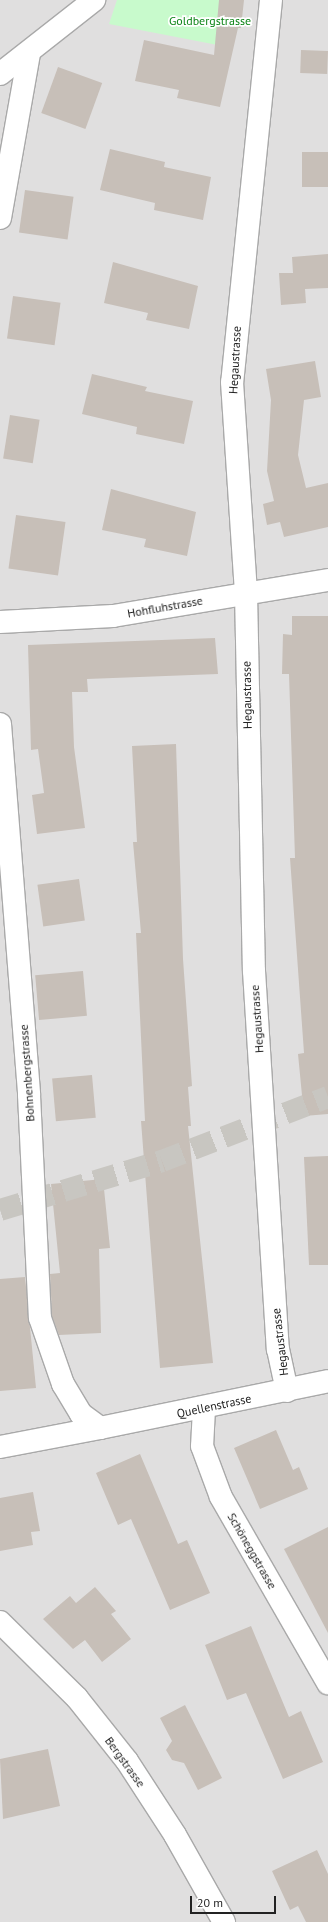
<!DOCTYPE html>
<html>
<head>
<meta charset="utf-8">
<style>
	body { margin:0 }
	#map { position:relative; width:328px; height:1922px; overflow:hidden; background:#f2efe9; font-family:"PT Sans",sans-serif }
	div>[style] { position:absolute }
	.residential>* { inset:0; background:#e0dfdf; transform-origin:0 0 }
	.park>* { inset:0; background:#c8facc }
	.building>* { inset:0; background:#c7bfb8; transform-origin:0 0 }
	.highway-tunnel>* { height:22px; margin-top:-11px; transform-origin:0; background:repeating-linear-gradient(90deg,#c8c6c1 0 22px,transparent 0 33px) }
	.roads { filter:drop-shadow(1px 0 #a9a9a9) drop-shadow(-1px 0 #a9a9a9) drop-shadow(0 1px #a9a9a9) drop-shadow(0 -1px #a9a9a9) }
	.minor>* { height:22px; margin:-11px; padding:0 11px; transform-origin:11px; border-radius:11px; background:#fff }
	span { translate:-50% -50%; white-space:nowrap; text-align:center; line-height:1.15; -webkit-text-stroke:3.5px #fff; paint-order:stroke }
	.park-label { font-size:12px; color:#0c8416 }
	.street-label { font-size:12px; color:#222 }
	.scale { position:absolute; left:190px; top:1896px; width:86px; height:18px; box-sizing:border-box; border:2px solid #222; border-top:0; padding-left:5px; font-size:12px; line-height:14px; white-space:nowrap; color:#222; -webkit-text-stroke:3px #fff; paint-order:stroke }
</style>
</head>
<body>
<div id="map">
	<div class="residential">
		<div style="left:0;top:0;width:328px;height:1922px"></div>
	</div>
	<div class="park">
		<div style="clip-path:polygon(117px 0,241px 0,239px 29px,230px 28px,228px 47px,109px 24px)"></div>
	</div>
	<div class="building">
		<div style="clip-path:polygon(219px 0,244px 0,241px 28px,238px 28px,220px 107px,177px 98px,179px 90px,135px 81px,144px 40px,214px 55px)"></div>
		<div style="left:301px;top:50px;width:27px;height:23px;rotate:2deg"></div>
		<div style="left:58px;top:67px;width:47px;height:49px;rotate:20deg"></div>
		<div style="clip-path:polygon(110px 149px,165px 162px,164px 167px,211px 177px,203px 220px,154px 210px,155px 203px,100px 190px)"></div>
		<div style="left:302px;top:152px;width:26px;height:35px"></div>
		<div style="left:25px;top:190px;width:49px;height:43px;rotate:8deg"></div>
		<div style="clip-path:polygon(328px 254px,328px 288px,305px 289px,306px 303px,281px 305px,279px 273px,293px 273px,292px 257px)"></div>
		<div style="clip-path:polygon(113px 262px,198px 286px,189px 329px,146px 320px,148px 313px,104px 303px)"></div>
		<div style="left:13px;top:296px;width:48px;height:43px;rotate:8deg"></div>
		<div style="clip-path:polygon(315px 361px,321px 397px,304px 400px,298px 455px,306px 488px,328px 483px,328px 527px,284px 537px,280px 522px,267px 525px,263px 504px,274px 501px,267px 471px,271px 400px,266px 369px)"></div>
		<div style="clip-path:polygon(92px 374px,147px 387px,145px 391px,193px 401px,184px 444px,136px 434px,137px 427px,82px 414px)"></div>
		<div style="left:10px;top:415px;width:30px;height:44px;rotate:9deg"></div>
		<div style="clip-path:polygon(111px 489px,196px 512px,187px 556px,144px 547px,146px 539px,102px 530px)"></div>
		<div style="left:16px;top:515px;width:50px;height:54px;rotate:8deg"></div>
		<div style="clip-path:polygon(292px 616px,328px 616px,328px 1114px,304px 1116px,298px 1054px,304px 1053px,290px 858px,295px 858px,289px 674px,282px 674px,283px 634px,292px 635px)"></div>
		<div style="clip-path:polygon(215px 638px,218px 674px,87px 679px,88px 692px,72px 692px,74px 747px,85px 828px,37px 834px,32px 795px,44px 793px,38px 749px,31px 750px,28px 645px)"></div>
		<div style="clip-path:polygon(176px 744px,183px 959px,192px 1086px,188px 1087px,191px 1126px,188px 1126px,213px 1363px,160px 1368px,141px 1121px,145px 1121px,136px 933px,141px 933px,133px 842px,137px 842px,132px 746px)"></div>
		<div style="left:79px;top:879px;width:42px;height:42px;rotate:82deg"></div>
		<div style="left:83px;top:971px;width:45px;height:48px;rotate:85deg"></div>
		<div style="left:92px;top:1075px;width:43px;height:40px;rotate:85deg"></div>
		<div style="clip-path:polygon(328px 1156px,328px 1265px,309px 1265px,304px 1157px)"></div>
		<div style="clip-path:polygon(103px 1179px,110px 1248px,99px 1249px,101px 1333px,59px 1335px,52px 1316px,50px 1274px,60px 1273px,51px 1184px)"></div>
		<div style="clip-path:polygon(25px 1277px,36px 1388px,0 1391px,0 1279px)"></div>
		<div style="clip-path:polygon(276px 1430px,293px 1470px,299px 1467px,308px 1489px,260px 1509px,234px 1448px)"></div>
		<div style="clip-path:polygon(140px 1454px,178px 1544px,187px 1540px,210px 1593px,170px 1610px,131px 1519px,118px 1525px,96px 1473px)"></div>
		<div style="clip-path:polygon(33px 1492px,40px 1531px,31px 1532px,33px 1545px,0 1551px,0 1498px)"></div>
		<div style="clip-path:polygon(328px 1527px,328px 1633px,284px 1549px)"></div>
		<div style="clip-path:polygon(95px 1587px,116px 1611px,111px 1614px,131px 1639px,102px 1662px,85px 1640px,73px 1649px,43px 1619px,70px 1596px,76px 1603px)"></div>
		<div style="clip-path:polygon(251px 1626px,289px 1717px,301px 1711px,323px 1762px,283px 1779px,246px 1693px,227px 1700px,205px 1645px)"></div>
		<div style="clip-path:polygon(185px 1705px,222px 1778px,198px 1790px,184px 1763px,172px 1760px,166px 1750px,172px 1741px,160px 1718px)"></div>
		<div style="clip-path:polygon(48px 1749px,60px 1806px,3px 1819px,0 1759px)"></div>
		<div style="clip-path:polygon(317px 1850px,328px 1874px,328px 1922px,306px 1922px,298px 1906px,290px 1910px,272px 1871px)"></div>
	</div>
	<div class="highway-tunnel">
		<div style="left:0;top:1210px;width:169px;rotate:-16.8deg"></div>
		<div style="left:162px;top:1161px;width:178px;rotate:-21.1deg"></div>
	</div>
	<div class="roads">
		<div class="minor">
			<div style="left:271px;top:0;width:384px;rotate:95.8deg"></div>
			<div style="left:232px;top:382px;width:211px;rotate:86.2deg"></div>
			<div style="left:246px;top:593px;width:378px;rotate:88.8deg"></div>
			<div style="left:254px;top:971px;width:379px;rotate:86.4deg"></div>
			<div style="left:278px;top:1349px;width:43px;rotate:77.9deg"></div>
			<div style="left:0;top:74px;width:120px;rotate:-38.2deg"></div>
			<div style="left:0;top:218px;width:167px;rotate:-80deg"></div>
			<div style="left:0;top:622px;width:113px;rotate:-3deg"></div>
			<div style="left:113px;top:616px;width:218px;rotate:-9.5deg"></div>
			<div style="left:0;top:724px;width:372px;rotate:85.5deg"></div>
			<div style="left:29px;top:1095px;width:223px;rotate:87.2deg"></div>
			<div style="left:40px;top:1318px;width:70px;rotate:70.8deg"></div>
			<div style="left:63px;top:1384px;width:35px;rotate:59deg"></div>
			<div style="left:81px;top:1414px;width:24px;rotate:36deg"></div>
			<div style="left:100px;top:1428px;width:233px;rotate:-11.6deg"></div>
			<div style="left:204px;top:1409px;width:37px;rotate:93deg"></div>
			<div style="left:202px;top:1446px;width:54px;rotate:69.6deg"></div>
			<div style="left:221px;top:1497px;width:215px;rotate:60.1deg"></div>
			<div style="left:0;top:1447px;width:102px;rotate:-10.8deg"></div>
			<div style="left:0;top:1622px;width:108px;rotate:44.6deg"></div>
			<div style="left:77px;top:1698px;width:80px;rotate:51.6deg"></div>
			<div style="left:127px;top:1761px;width:88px;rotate:57deg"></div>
			<div style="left:175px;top:1835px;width:100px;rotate:60.6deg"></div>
		</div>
	</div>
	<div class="park-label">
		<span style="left:210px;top:21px">Goldbergstrasse</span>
	</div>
	<div class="street-label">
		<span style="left:235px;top:360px;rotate:-87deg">Hegaustrasse</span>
		<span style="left:165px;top:607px;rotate:-10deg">Hohfluhstrasse</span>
		<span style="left:247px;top:695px;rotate:-91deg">Hegaustrasse</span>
		<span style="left:257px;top:1019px;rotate:-94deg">Hegaustrasse</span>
		<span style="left:27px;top:1073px;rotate:-94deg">Bohnenbergstrasse</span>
		<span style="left:280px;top:1342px;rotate:-97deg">Hegaustrasse</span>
		<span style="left:214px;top:1406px;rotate:-12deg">Quellenstrasse</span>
		<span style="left:252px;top:1551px;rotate:60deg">Schöneggstrasse</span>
		<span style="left:125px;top:1762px;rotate:54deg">Bergstrasse</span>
	</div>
	<div class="scale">20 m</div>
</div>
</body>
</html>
